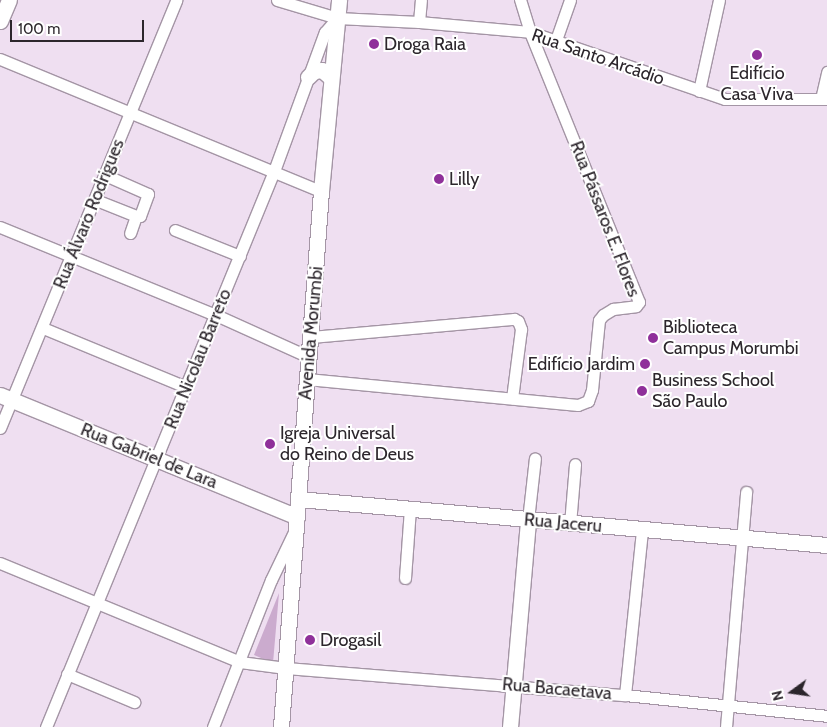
<!DOCTYPE html>
<html>
<head>
<meta charset="utf-8">
<style>
	body { margin:0 }
	#map { position:relative; width:827px; height:727px; overflow:hidden; background:#efdff1; font-family:Cabin,sans-serif }
	div>[style] { position:absolute }
	.green>* { inset:0; background:#cbabce }
	.roads { filter:drop-shadow(1px 0 #a495a5) drop-shadow(-1px 0 #a495a5) drop-shadow(0 1px #a495a5) drop-shadow(0 -1px #a495a5) }
	.street>* { height:11px; margin:-5.5px; padding:0 5.5px; transform-origin:5.5px; border-radius:5.5px; background:#fff }
	.secondary>* { height:15px; margin:-7.5px; padding:0 7.5px; transform-origin:7.5px; border-radius:7.5px; background:#fff }
	.dots>* { width:14px; height:14px; translate:-50% -50%; box-sizing:border-box; border:2px solid #fff; border-radius:50% }
	span { translate:-50% -50%; white-space:nowrap; text-align:center; line-height:1.15; -webkit-text-stroke:4px #fff; paint-order:stroke }
	.poi-label { font-size:18px; color:#2c262c }
	.left { translate:0 -50%; text-align:left }
	.right { translate:-100% -50%; text-align:right }
	.street-label { font-size:18px; color:#2c262c }
	.north { position:absolute; left:767px; top:667px; width:50px; height:50px; -webkit-text-stroke:4px #fff; paint-order:stroke; rotate:256deg; font-size:14px; font-weight:700; line-height:20px; text-align:center; color:#2c262c }
	.north::after { content:''; display:block; margin:auto; width:18px; height:22px; background:#2c262c; clip-path:polygon(50% 0,100% 100%,50% 72%,0 100%) }
	.scale { position:absolute; left:10px; top:20px; width:134px; height:22px; box-sizing:border-box; border:2px solid #2c262c; border-top:0; padding-left:6px; font-size:15px; line-height:18px; white-space:nowrap; color:#2c262c; -webkit-text-stroke:4px #fff; paint-order:stroke }
</style>
</head>
<body>
<div id="map">
	<div class="green">
		<div style="clip-path:polygon(279px 593px,273px 663px,254px 655px)"></div>
	</div>
	<div class="roads">
		<div class="street">
			<div style="left:277px;top:0;width:63px;rotate:16.7deg"></div>
			<div style="left:337px;top:18px;width:82px;rotate:2.8deg"></div>
			<div style="left:419px;top:22px;width:111px;rotate:5.1deg"></div>
			<div style="left:530px;top:32px;width:206px;rotate:19deg"></div>
			<div style="left:725px;top:99px;width:102px"></div>
			<div style="left:419px;top:22px;width:22px;rotate:-85deg"></div>
			<div style="left:556px;top:40px;width:42px;rotate:-70.7deg"></div>
			<div style="left:0;top:59px;width:347px;rotate:22.4deg"></div>
			<div style="left:699px;top:91px;width:93px;rotate:-77.6deg"></div>
			<div style="left:821px;top:99px;width:28px;rotate:-77deg"></div>
			<div style="left:105px;top:175px;width:47px;rotate:23.8deg"></div>
			<div style="left:148px;top:194px;width:23px;rotate:110deg"></div>
			<div style="left:140px;top:216px;width:4px;rotate:180deg"></div>
			<div style="left:136px;top:216px;width:18px;rotate:109deg"></div>
			<div style="left:96px;top:200px;width:43px;rotate:21.8deg"></div>
			<div style="left:0;top:227px;width:233px;rotate:22.2deg"></div>
			<div style="left:216px;top:315px;width:102px;rotate:24.3deg"></div>
			<div style="left:175px;top:230px;width:70px;rotate:21.8deg"></div>
			<div style="left:43px;top:328px;width:155px;rotate:22.4deg"></div>
			<div style="left:311px;top:337px;width:204px;rotate:-5.1deg"></div>
			<div style="left:514px;top:319px;width:4px;rotate:27deg"></div>
			<div style="left:518px;top:321px;width:9px;rotate:69deg"></div>
			<div style="left:521px;top:329px;width:70px;rotate:97.4deg"></div>
			<div style="left:307px;top:379px;width:272px;rotate:5.5deg"></div>
			<div style="left:578px;top:405px;width:11px;rotate:-22deg"></div>
			<div style="left:588px;top:401px;width:12px;rotate:-70deg"></div>
			<div style="left:592px;top:390px;width:70px;rotate:-84.3deg"></div>
			<div style="left:599px;top:320px;width:6px;rotate:-51deg"></div>
			<div style="left:603px;top:315px;width:12px;rotate:-31deg"></div>
			<div style="left:613px;top:309px;width:23px;rotate:-7deg"></div>
			<div style="left:636px;top:306px;width:5px;rotate:-53deg"></div>
			<div style="left:639px;top:302px;width:291px;rotate:-112deg"></div>
			<div style="left:530px;top:32px;width:34px;rotate:-107deg"></div>
			<div style="left:0;top:428px;width:463px;rotate:-67.6deg"></div>
			<div style="left:528px;top:520px;width:62px;rotate:-83.6deg"></div>
			<div style="left:570px;top:524px;width:60px;rotate:-85.2deg"></div>
			<div style="left:0;top:563px;width:260px;rotate:22.4deg"></div>
			<div style="left:240px;top:662px;width:46px;rotate:7.4deg"></div>
			<div style="left:286px;top:668px;width:340px;rotate:4.6deg"></div>
			<div style="left:625px;top:695px;width:203px;rotate:5.9deg"></div>
			<div style="left:405px;top:578px;width:69px;rotate:-85.9deg"></div>
			<div style="left:67px;top:674px;width:73px;rotate:22.7deg"></div>
			<div style="left:625px;top:695px;width:166px;rotate:-84.1deg"></div>
			<div style="left:46px;top:727px;width:601px;rotate:-67.7deg"></div>
			<div style="left:274px;top:171px;width:148px;rotate:-69.9deg"></div>
			<div style="left:325px;top:32px;width:18px;rotate:-49deg"></div>
			<div style="left:213px;top:727px;width:158px;rotate:-68.5deg"></div>
			<div style="left:271px;top:580px;width:55px;rotate:-64.4deg"></div>
			<div style="left:726px;top:727px;width:236px;rotate:-85.1deg"></div>
		</div>
		<div class="secondary">
			<div style="left:0;top:21px;width:23px;rotate:-67deg"></div>
			<div style="left:308px;top:77px;width:8px;rotate:-45deg"></div>
			<div style="left:314px;top:71px;width:8px;rotate:-7deg"></div>
			<div style="left:322px;top:70px;width:12px;rotate:42deg"></div>
			<div style="left:0;top:395px;width:321px;rotate:22.3deg"></div>
			<div style="left:298px;top:499px;width:531px;rotate:4.97deg"></div>
			<div style="left:281px;top:727px;width:537px;rotate:-85.73deg"></div>
			<div style="left:321px;top:191px;width:192px;rotate:-84.6deg"></div>
			<div style="left:510px;top:727px;width:208px;rotate:-85deg"></div>
		</div>
	</div>
	<div class="dots">
		<div style="left:374px;top:44px;background:#8f309a"></div>
		<div style="left:757px;top:55px;background:#8f309a"></div>
		<div style="left:439px;top:179px;background:#8f309a"></div>
		<div style="left:653px;top:338px;background:#8f309a"></div>
		<div style="left:645px;top:364px;background:#8f309a"></div>
		<div style="left:642px;top:391px;background:#8f309a"></div>
		<div style="left:270px;top:444px;background:#8f309a"></div>
		<div style="left:310px;top:640px;background:#8f309a"></div>
	</div>
	<div class="poi-label">
		<span class="left" style="left:384px;top:44px">Droga Raia</span>
		<span style="left:757px;top:84px">Edifício<br>Casa Viva</span>
		<span class="left" style="left:449px;top:179px">Lilly</span>
		<span class="left" style="left:663px;top:338px">Biblioteca<br>Campus Morumbi</span>
		<span class="right" style="left:635px;top:364px">Edifício Jardim</span>
		<span class="left" style="left:652px;top:391px">Business School<br>São Paulo</span>
		<span class="left" style="left:280px;top:444px">Igreja Universal<br>do Reino de Deus</span>
		<span class="left" style="left:320px;top:640px">Drogasil</span>
	</div>
	<div class="street-label">
		<span style="left:598px;top:57px;rotate:19deg">Rua Santo Arcádio</span>
		<span style="left:89px;top:214px;rotate:-68deg">Rua Álvaro Rodrigues</span>
		<span style="left:605px;top:219px;rotate:69deg">Rua Pássaros E. Flores</span>
		<span style="left:311px;top:333px;rotate:-85deg">Avenida Morumbi</span>
		<span style="left:198px;top:359px;rotate:-68deg">Rua Nicolau Barreto</span>
		<span style="left:149px;top:456px;rotate:22deg">Rua Gabriel de Lara</span>
		<span style="left:563px;top:523px;rotate:5deg">Rua Jaceru</span>
		<span style="left:557px;top:689px;rotate:5deg">Rua Bacaetava</span>
	</div>
	<div class="north">N</div>
	<div class="scale">100 m</div>
</div>
</body>
</html>
